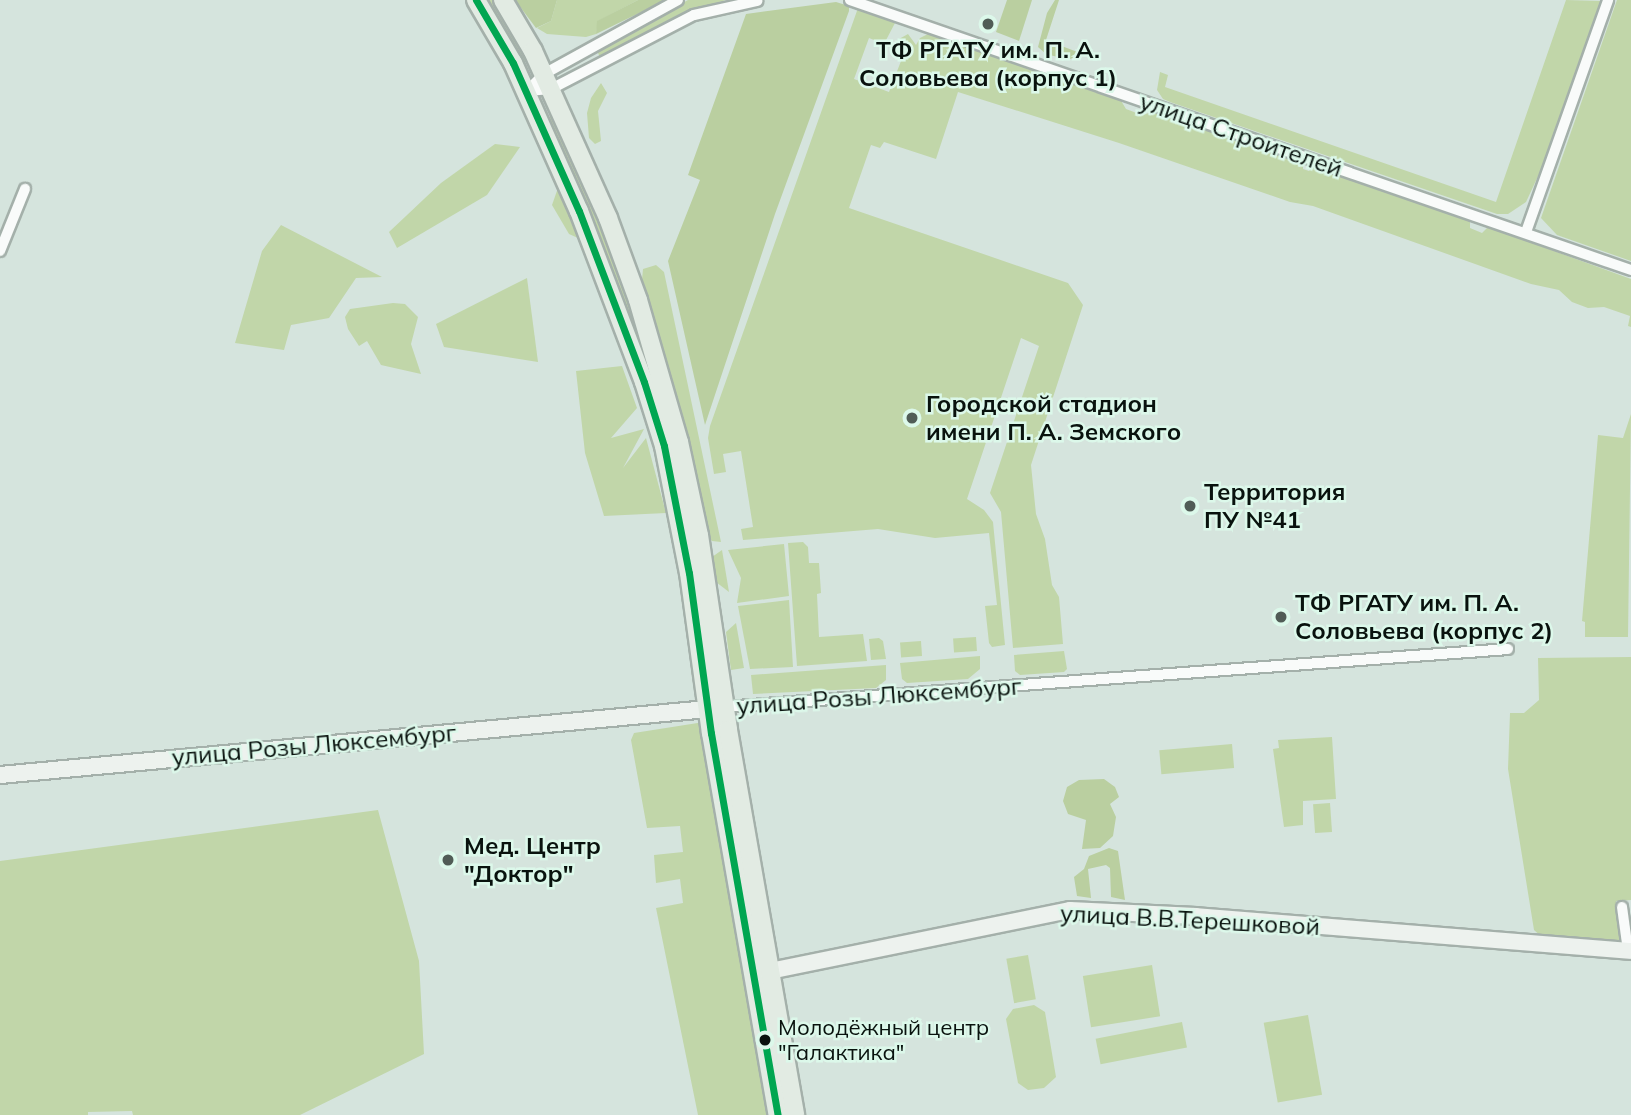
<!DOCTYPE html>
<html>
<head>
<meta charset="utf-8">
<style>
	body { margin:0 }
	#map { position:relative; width:1631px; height:1115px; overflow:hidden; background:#d5e4dd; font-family:Mulish,sans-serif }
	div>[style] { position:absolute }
	.green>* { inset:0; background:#c1d6a9; transform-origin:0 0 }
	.forest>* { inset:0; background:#bacfa0 }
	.roads { filter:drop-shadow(2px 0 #a4b0aa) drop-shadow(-2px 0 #a4b0aa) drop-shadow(0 2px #a4b0aa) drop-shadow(0 -2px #a4b0aa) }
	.street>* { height:10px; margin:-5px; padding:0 5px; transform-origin:5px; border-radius:5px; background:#f9fbfa }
	.secondary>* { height:16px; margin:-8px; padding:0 8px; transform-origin:8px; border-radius:8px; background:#edf2ee }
	.primary>* { height:18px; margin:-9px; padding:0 9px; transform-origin:9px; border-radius:9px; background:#e2ebe3 }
	.bus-1>* { height:7px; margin:-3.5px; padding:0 3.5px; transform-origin:3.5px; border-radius:3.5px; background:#00a651 }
	.dots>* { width:19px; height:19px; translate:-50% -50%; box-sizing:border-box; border:4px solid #dcf8ea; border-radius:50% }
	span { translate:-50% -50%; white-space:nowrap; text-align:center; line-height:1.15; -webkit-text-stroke:5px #dcf8ea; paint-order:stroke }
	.bus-label { font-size:22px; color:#09120e }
	.left { translate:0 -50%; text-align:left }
	.poi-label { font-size:24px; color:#09120e; font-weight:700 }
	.street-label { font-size:24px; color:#09120e }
</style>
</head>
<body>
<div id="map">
	<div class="green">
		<div style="clip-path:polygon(486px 0,493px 0,527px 60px,524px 62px,520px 58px)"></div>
		<div style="clip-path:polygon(557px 0,638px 0,598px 21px,596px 34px,586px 37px,547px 34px,537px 28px,551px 21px)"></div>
		<div style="clip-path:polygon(688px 0,726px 0,688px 11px,600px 57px,597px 51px)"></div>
		<div style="clip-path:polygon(1566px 0,1601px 1px,1540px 172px,1526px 202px,1508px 214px,1497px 214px,1170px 102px,1163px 99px,1157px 90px,1160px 72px,1168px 75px,1165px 87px,1496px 202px)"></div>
		<div style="clip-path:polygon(1617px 0,1631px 0,1631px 261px,1557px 235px,1541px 218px)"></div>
		<div style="clip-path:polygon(858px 8px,895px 19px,895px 23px,884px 44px,869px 38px,854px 79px,889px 92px,908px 43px,899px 39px,908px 34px,916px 45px,920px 38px,928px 34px,1120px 99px,1126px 109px,1142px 115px,1152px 112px,1303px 163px,1303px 169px,1309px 171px,1312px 167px,1470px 221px,1470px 228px,1482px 233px,1488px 227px,1631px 279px,1631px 327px,1628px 326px,1630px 316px,1604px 307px,1588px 308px,1572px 302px,1559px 290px,1531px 284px,1313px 206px,1290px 202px,1119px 143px,958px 92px,936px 159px,884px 142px,880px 148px,871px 145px,849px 208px,1068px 283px,1083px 305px,1031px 465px,1036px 514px,1045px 539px,1052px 585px,1059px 597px,1063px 644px,1013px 648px,1001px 512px,990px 493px,1039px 346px,1021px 338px,967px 499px,984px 510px,993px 522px,1005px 645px,992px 647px,989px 643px,985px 606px,997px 605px,989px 533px,935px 538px,878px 529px,743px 540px,741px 529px,753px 527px,741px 451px,723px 454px,726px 472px,714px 474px,708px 438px,710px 426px)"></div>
		<div style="clip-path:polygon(601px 83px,607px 93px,598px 111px,601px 141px,595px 144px,589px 138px,587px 113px,591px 98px)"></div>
		<div style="clip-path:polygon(554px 115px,631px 302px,655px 378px,659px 409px,609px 260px,548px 118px)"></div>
		<div style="clip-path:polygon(495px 144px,520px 147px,487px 195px,397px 248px,389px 232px,441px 183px)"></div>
		<div style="clip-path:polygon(558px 188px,578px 238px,569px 234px,552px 205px)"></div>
		<div style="clip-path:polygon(281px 225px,382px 277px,356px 278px,329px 318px,291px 325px,284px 350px,235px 343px,262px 251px)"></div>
		<div style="clip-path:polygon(656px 265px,664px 272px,721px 542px,712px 541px,706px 535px,685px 440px,642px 280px,643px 269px)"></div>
		<div style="clip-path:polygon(527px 278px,538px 362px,444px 347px,436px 324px)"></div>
		<div style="clip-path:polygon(393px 303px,405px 304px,418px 317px,411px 344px,421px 374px,381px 365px,367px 341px,359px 346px,348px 329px,345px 317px,350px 309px)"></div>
		<div style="clip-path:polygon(622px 366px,637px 408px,611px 438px,644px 429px,623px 468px,646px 438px,666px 513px,604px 516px,585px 453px,576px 371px)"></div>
		<div style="clip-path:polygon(1631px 414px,1628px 637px,1585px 637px,1585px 622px,1582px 621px,1598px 435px,1623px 438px)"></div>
		<div style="clip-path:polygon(803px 542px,808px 547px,809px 563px,819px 563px,821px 593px,817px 594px,819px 637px,863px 634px,867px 661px,797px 666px,788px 543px)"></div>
		<div style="clip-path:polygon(784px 544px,789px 596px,737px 603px,741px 578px,728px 550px)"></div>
		<div style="clip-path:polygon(722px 550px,729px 592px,716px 582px,712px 557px)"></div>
		<div style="clip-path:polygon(789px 600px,793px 667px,750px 669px,738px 606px)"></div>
		<div style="clip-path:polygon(736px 623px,744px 668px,731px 670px,726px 632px)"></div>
		<div style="left:976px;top:637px;width:14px;height:23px;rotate:86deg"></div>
		<div style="clip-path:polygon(879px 638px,883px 641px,886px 659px,871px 660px,869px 639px)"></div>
		<div style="left:921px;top:641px;width:15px;height:21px;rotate:86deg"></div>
		<div style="clip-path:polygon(1064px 651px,1067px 669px,1064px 672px,1020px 675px,1015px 671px,1014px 655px)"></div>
		<div style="clip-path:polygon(980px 656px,980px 669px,968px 679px,907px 683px,902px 679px,900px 663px)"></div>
		<div style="clip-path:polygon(1631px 657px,1631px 900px,1616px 901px,1623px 945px,1542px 937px,1534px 930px,1508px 769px,1510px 713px,1524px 713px,1539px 700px,1538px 658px)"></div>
		<div style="clip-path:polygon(886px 665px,886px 680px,876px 688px,753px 694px,751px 675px)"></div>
		<div style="clip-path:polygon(704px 722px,773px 1115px,698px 1115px,656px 908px,683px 903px,680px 879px,656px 883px,654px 855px,683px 852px,680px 826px,647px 828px,631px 740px,634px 733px)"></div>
		<div style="clip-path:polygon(1332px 737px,1336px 799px,1303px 801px,1303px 825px,1284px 827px,1273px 749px,1279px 748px,1278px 740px)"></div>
		<div style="left:1232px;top:744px;width:24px;height:73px;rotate:85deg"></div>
		<div style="left:1330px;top:803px;width:29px;height:17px;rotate:86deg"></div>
		<div style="clip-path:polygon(378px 810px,419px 961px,424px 1054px,300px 1115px,133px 1115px,132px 1111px,88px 1112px,88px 1115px,0 1115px,0 861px)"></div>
		<div style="left:1028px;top:955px;width:45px;height:22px;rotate:80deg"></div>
		<div style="left:1152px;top:965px;width:52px;height:70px;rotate:81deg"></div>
		<div style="clip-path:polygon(1034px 1005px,1045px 1012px,1056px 1077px,1044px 1088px,1028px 1090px,1018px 1083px,1006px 1019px,1013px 1009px)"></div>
		<div style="left:1308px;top:1015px;width:81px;height:45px;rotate:80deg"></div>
		<div style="left:1182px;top:1022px;width:26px;height:88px;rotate:79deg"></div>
	</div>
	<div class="forest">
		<div style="clip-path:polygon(515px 0,557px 0,551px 21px,536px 28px)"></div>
		<div style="clip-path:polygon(638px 0,666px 0,596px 34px,597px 21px)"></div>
		<div style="clip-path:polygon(1007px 0,1032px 0,1019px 41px,996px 32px)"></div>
		<div style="clip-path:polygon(1055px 0,1059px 0,1046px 40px,1080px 53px,1069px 60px,1046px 54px,1038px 47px,1047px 13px)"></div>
		<div style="clip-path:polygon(836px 2px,849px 6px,849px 11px,775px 214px,705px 425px,668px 261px,700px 180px,688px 175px,746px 14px)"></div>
		<div style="clip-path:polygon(1104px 779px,1115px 787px,1119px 797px,1110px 804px,1116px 817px,1113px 836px,1100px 848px,1082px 849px,1086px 820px,1068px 814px,1063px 801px,1067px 787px,1079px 780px)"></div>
		<div style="clip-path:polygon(1109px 848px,1118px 851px,1125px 900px,1111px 897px,1110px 868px,1106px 865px,1088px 869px,1091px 898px,1077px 896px,1074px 877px,1084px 869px,1089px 856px)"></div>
	</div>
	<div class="roads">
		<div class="street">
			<div style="left:850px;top:0;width:826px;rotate:19.07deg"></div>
			<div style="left:527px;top:91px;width:24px;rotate:-5deg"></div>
			<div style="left:551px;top:89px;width:161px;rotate:-27.4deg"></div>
			<div style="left:694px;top:15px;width:65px;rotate:-12.5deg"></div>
			<div style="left:527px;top:91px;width:24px;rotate:-45deg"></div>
			<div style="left:544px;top:74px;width:153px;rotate:-28.9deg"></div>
			<div style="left:1526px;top:232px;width:246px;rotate:-70.5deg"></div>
			<div style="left:0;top:251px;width:67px;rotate:-68deg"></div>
			<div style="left:724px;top:707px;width:786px;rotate:-4.23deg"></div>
			<div style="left:1622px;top:907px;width:44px;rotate:82.2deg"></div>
		</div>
		<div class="secondary">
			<div style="left:0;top:775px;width:721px;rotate:-5.33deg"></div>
			<div style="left:760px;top:973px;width:316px;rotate:-11.5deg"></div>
			<div style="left:1070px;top:910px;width:126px;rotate:2.7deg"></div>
			<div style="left:1196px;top:916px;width:436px;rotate:4.6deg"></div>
		</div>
		<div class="primary">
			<div style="left:476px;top:0;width:73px;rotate:59.6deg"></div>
			<div style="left:513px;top:63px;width:162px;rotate:66deg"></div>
			<div style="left:579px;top:211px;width:183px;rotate:69.2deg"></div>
			<div style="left:644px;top:382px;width:67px;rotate:72.6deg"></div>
			<div style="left:664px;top:446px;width:129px;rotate:78.9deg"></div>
			<div style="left:689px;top:573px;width:162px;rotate:82.2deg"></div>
			<div style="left:711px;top:733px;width:388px;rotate:80.1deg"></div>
			<div style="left:503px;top:0;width:59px;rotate:59.5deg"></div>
			<div style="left:533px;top:51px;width:183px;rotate:65.8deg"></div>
			<div style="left:608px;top:218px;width:87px;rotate:69.9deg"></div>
			<div style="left:638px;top:300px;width:148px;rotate:73.9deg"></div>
			<div style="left:679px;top:442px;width:95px;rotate:77.9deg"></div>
			<div style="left:699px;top:535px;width:197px;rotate:81.5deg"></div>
			<div style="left:728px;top:730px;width:391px;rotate:80.1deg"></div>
		</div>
	</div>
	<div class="bus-1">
		<div style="left:476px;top:0;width:73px;rotate:59.6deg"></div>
		<div style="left:513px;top:63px;width:162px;rotate:66deg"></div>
		<div style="left:579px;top:211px;width:183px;rotate:69.2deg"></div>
		<div style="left:644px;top:382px;width:67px;rotate:72.6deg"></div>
		<div style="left:664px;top:446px;width:129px;rotate:78.9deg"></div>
		<div style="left:689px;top:573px;width:162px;rotate:82.2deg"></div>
		<div style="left:711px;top:733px;width:388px;rotate:80.1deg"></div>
	</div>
	<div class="dots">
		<div style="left:988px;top:24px;background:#505c56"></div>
		<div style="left:912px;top:418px;background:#505c56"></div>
		<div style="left:1190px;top:506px;background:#505c56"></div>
		<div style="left:1281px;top:617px;background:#505c56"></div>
		<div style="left:448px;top:860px;background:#505c56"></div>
		<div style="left:765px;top:1040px;background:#09120e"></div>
	</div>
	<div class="bus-label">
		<span class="left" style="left:778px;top:1040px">Молодёжный центр<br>"Галактика"</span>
	</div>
	<div class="poi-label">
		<span style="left:988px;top:64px">ТФ РГАТУ им. П. А.<br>Соловьева (корпус 1)</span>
		<span class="left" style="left:926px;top:418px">Городской стадион<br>имени П. А. Земского</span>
		<span class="left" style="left:1204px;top:506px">Территория<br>ПУ №41</span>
		<span class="left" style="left:1295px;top:617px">ТФ РГАТУ им. П. А.<br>Соловьева (корпус 2)</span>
		<span class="left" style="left:464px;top:860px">Мед. Центр<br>"Доктор"</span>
	</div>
	<div class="street-label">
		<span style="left:1241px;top:135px;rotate:19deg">улица Строителей</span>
		<span style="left:879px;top:696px;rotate:-4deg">улица Розы Люксембург</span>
		<span style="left:314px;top:745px;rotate:-5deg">улица Розы Люксембург</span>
		<span style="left:1190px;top:920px;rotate:3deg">улица В.В.Терешковой</span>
	</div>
</div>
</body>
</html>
